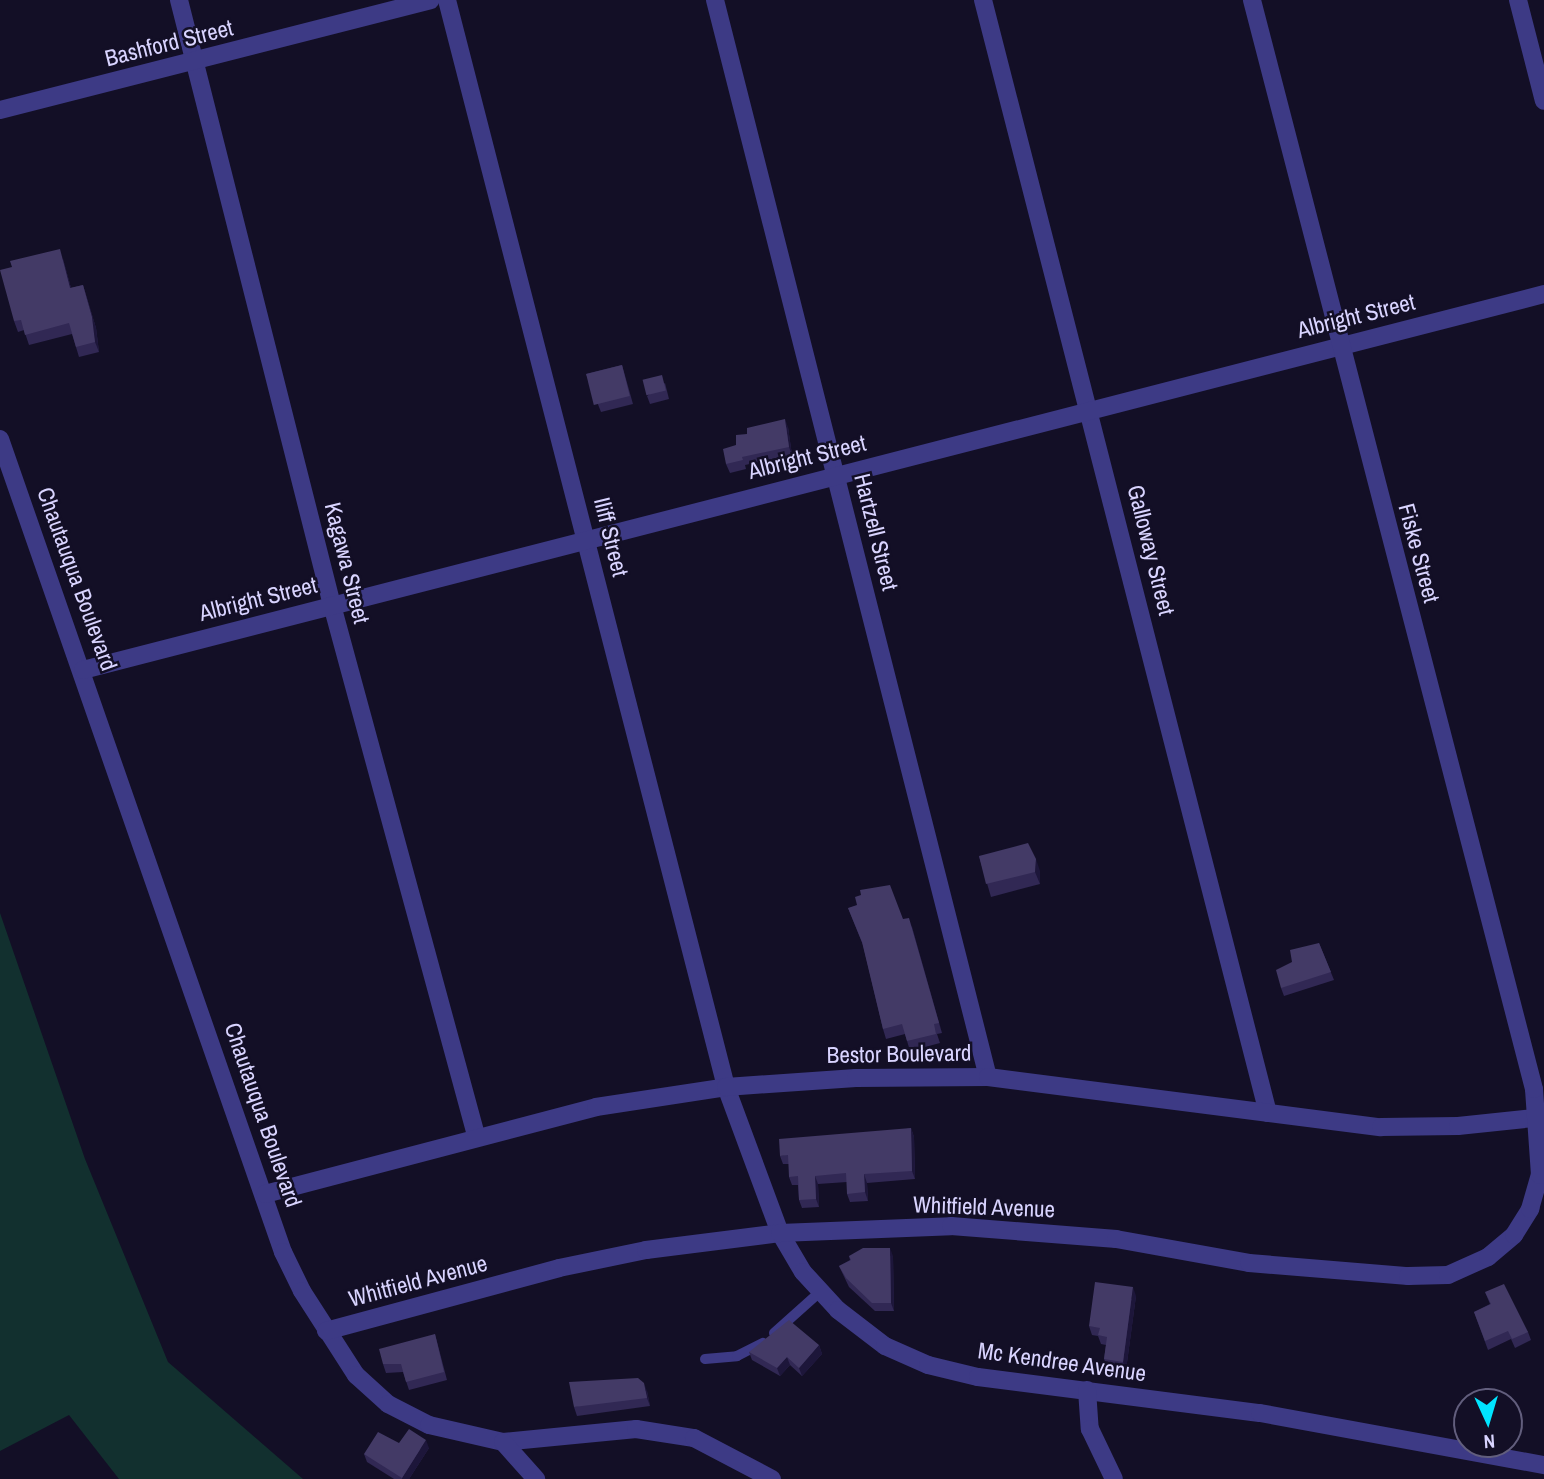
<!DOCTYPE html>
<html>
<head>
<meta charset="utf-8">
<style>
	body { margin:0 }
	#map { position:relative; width:1544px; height:1479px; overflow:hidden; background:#130f26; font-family:"Archivo Narrow",sans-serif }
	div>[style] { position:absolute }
	.green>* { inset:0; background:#12302f }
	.lane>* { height:10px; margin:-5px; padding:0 5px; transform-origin:5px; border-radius:5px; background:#3d3a85 }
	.street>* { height:18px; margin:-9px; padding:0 9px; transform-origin:9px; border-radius:9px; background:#3d3a85 }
	.wall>* { inset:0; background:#312854 }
	.shaded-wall>* { inset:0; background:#1d163a }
	.building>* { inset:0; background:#433a66; transform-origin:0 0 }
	span { translate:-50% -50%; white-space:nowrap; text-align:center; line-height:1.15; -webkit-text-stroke:5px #130f26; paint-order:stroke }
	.street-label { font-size:23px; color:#d9d4ff }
	.north { position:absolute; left:1453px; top:1388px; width:70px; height:70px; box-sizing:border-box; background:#130f26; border:2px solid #625e7d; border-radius:50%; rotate:176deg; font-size:19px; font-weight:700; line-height:28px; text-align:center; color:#d9d4ff }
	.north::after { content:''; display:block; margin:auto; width:24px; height:32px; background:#00e5ff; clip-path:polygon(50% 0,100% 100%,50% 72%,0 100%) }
</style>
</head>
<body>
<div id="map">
	<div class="green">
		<div style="clip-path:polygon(0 913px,85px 1159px,168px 1362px,303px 1479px,119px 1479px,69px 1415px,0 1451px)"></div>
	</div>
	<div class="lane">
		<div style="left:774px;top:1333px;width:63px;rotate:-41.8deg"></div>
		<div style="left:705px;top:1359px;width:32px;rotate:-5deg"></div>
		<div style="left:737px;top:1356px;width:29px;rotate:-27deg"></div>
	</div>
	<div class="street">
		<div style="left:179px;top:0;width:624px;rotate:75.81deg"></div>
		<div style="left:332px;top:605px;width:549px;rotate:74.8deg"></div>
		<div style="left:447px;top:0;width:1122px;rotate:75.6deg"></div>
		<div style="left:726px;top:1087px;width:156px;rotate:69.7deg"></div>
		<div style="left:780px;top:1233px;width:45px;rotate:59.5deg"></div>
		<div style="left:803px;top:1272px;width:52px;rotate:47.4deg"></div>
		<div style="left:838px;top:1310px;width:59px;rotate:37.5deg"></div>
		<div style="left:885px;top:1346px;width:47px;rotate:23.8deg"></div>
		<div style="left:928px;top:1365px;width:51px;rotate:13.5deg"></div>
		<div style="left:978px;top:1377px;width:284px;rotate:7.3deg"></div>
		<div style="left:1260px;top:1413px;width:289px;rotate:10.4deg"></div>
		<div style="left:715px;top:0;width:1111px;rotate:75.78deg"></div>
		<div style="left:983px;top:0;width:1149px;rotate:75.64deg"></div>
		<div style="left:1518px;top:0;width:104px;rotate:75.6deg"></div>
		<div style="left:0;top:110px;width:444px;rotate:-14.3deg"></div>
		<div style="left:0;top:439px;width:861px;rotate:70.81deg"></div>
		<div style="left:283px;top:1252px;width:43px;rotate:64deg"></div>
		<div style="left:302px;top:1291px;width:100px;rotate:57.3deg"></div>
		<div style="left:356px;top:1375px;width:43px;rotate:42.2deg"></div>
		<div style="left:388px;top:1404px;width:46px;rotate:27.1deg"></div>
		<div style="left:429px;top:1425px;width:76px;rotate:12.9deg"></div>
		<div style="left:503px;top:1442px;width:134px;rotate:-5.6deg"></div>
		<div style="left:636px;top:1429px;width:59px;rotate:8.8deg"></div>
		<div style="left:694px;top:1438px;width:88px;rotate:27.7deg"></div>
		<div style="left:83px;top:670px;width:1509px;rotate:-14.43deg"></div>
		<div style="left:265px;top:1194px;width:342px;rotate:-14.7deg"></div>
		<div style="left:596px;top:1107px;width:132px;rotate:-8.7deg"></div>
		<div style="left:726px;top:1087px;width:130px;rotate:-4deg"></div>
		<div style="left:856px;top:1078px;width:132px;rotate:-0.4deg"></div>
		<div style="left:988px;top:1077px;width:396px;rotate:7.3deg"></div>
		<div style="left:1381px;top:1127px;width:77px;rotate:-0.7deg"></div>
		<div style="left:1458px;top:1126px;width:86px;rotate:-6deg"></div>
		<div style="left:326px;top:1331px;width:241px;rotate:-15.1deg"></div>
		<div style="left:559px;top:1268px;width:89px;rotate:-11.7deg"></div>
		<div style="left:646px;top:1250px;width:135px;rotate:-7.2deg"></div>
		<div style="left:780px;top:1233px;width:171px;rotate:-2.3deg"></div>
		<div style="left:951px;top:1226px;width:166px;rotate:4.5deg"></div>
		<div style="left:1116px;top:1239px;width:135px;rotate:10.2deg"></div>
		<div style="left:1249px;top:1263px;width:160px;rotate:4.7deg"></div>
		<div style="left:1408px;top:1276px;width:40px;rotate:-1.4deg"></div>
		<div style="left:1448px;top:1275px;width:44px;rotate:-24.2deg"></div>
		<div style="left:1488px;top:1257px;width:34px;rotate:-40deg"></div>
		<div style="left:1514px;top:1235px;width:31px;rotate:-58deg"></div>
		<div style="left:1530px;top:1209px;width:35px;rotate:-74deg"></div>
		<div style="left:1540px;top:1175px;width:86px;rotate:-94deg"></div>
		<div style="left:1534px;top:1089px;width:1125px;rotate:-104.52deg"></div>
		<div style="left:1087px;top:1390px;width:39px;rotate:86deg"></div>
		<div style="left:1090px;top:1429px;width:55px;rotate:64.4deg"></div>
		<div style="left:503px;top:1442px;width:50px;rotate:48.3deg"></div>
	</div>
	<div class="wall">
		<div style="clip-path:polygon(63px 259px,71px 288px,83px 285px,96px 328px,99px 352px,79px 357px,72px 334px,29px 345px,24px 330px,18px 332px,14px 321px)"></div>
		<div style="clip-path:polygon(622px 365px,633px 404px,601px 412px,586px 374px)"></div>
		<div style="clip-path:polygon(665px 383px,669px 399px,650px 404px,647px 396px)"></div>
		<div style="clip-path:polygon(788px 427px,792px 455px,745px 465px,746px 469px,730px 473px,726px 464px,736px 445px,747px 434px)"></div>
		<div style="clip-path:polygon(979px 856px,1040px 871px,1040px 884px,991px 897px)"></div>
		<div style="clip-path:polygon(848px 908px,903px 919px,912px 927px,942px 1033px,937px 1034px,940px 1043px,910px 1051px,905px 1034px,886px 1039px,883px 1029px,863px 945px)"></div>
		<div style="clip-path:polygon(1319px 943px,1334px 980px,1284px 996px,1281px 988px,1292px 962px)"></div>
		<div style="clip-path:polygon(911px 1128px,914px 1137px,915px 1179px,867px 1183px,868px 1201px,850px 1202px,847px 1194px,847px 1182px,818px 1184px,819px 1207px,802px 1208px,799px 1200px,798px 1185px,792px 1185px,789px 1177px,789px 1164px,783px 1164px,780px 1156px)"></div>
		<div style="clip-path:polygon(849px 1256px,893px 1256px,894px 1311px,875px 1311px,849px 1287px,839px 1266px,850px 1260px)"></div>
		<div style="clip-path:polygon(1485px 1292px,1528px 1332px,1531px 1340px,1515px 1348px,1511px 1339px,1488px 1350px,1474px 1312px,1490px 1304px)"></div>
		<div style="clip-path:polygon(1136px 1296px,1126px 1370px,1107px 1367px,1104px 1359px,1106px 1345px,1101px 1344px,1098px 1336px,1092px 1335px,1089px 1326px)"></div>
		<div style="clip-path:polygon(435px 1334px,447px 1380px,409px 1390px,403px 1372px,386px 1373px,383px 1364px)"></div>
		<div style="clip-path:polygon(819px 1345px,822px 1354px,802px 1376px,790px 1365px,780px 1376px,752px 1360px,749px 1352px)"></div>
		<div style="clip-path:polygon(647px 1391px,650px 1406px,577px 1416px,574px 1407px)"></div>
		<div style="clip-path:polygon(429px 1448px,409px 1479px,394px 1479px,367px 1462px,364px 1454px)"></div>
	</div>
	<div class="shaded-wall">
		<div style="clip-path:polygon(60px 249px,63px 259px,74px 299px,70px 288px)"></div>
		<div style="clip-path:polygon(83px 285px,96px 328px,99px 352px,95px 342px)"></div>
		<div style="clip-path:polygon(785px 419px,788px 427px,792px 455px,789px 447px)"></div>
		<div style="clip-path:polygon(1036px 859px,1040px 871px,1040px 884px,1035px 872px)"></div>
		<div style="clip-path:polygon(909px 918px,912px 927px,942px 1033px,939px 1023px)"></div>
		<div style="clip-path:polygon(911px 1128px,914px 1137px,915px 1179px,912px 1171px)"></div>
		<div style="clip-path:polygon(864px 1174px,867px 1183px,868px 1201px,865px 1192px)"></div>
		<div style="clip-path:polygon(815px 1176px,818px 1184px,819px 1207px,816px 1199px)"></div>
		<div style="clip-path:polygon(890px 1248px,893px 1256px,894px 1311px,891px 1303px)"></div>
		<div style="clip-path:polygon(1133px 1287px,1136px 1296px,1126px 1370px,1123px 1362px)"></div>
		<div style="clip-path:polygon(819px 1345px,822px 1354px,802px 1376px,799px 1368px)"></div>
		<div style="clip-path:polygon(787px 1357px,790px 1365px,780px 1376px,777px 1368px)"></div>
		<div style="clip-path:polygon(644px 1383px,647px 1391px,650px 1406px,647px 1398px)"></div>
		<div style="clip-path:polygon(426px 1440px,429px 1448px,409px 1479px,402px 1479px,402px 1478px)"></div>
	</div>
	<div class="building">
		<div style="clip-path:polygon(60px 249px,70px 288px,83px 285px,92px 317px,95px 342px,76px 347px,69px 323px,25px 335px,21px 320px,14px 321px,0 270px,12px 267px,10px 261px)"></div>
		<div style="left:622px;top:365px;width:32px;height:37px;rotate:76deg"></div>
		<div style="left:662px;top:375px;width:16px;height:20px;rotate:76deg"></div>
		<div style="clip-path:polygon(785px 419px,789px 447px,742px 457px,743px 460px,726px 464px,723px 449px,736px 445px,736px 435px,747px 434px,747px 428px)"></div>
		<div style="clip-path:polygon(1028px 843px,1036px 859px,1035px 872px,986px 884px,979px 856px)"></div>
		<div style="clip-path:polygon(890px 885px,903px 919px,909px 918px,939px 1023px,934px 1024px,936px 1034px,907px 1041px,902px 1024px,883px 1029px,862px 942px,848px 908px,857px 905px,855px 897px,861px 895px,860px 890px)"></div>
		<div style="clip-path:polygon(1319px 943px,1331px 972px,1281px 988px,1276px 970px,1292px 962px,1290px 950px)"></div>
		<div style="clip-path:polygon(911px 1128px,912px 1171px,864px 1174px,865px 1192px,847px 1194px,846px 1173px,815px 1176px,816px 1199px,799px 1200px,798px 1176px,789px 1177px,788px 1155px,780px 1156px,779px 1139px)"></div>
		<div style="clip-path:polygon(863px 1248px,890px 1248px,891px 1303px,872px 1303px,846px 1278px,839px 1266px,851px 1260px,849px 1256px)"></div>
		<div style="clip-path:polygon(1095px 1282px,1133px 1287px,1123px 1362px,1104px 1359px,1107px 1337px,1098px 1335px,1100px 1328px,1089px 1326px)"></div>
		<div style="clip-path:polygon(1504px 1284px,1528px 1332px,1512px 1339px,1508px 1331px,1485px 1341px,1474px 1312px,1491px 1304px,1485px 1292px)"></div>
		<div style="clip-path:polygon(789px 1320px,819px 1345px,799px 1368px,787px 1357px,777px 1368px,749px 1352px)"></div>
		<div style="clip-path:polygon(435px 1334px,444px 1372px,406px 1382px,401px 1364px,383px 1364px,379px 1349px)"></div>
		<div style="clip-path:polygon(638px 1378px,644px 1383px,647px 1398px,574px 1407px,569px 1382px)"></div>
		<div style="clip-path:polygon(409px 1429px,426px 1440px,402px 1478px,364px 1454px,378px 1432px,399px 1443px)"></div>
	</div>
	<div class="street-label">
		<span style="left:169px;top:43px;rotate:-14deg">Bashford Street</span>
		<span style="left:1356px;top:316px;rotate:-14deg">Albright Street</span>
		<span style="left:807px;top:457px;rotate:-14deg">Albright Street</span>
		<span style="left:876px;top:532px;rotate:76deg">Hartzell Street</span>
		<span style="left:611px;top:537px;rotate:76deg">Iliff Street</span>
		<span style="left:1151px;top:550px;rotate:76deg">Galloway Street</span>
		<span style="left:1419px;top:553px;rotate:75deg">Fiske Street</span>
		<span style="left:347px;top:563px;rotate:76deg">Kagawa Street</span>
		<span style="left:77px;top:579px;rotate:70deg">Chautauqua Boulevard</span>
		<span style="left:258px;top:599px;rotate:-14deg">Albright Street</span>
		<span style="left:899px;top:1054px;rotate:-1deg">Bestor Boulevard</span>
		<span style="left:263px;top:1115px;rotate:71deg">Chautauqua Boulevard</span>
		<span style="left:984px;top:1207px;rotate:2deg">Whitfield Avenue</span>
		<span style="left:418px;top:1281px;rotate:-15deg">Whitfield Avenue</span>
		<span style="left:1062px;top:1362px;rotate:8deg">Mc Kendree Avenue</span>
	</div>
	<div class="north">N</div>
</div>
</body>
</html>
